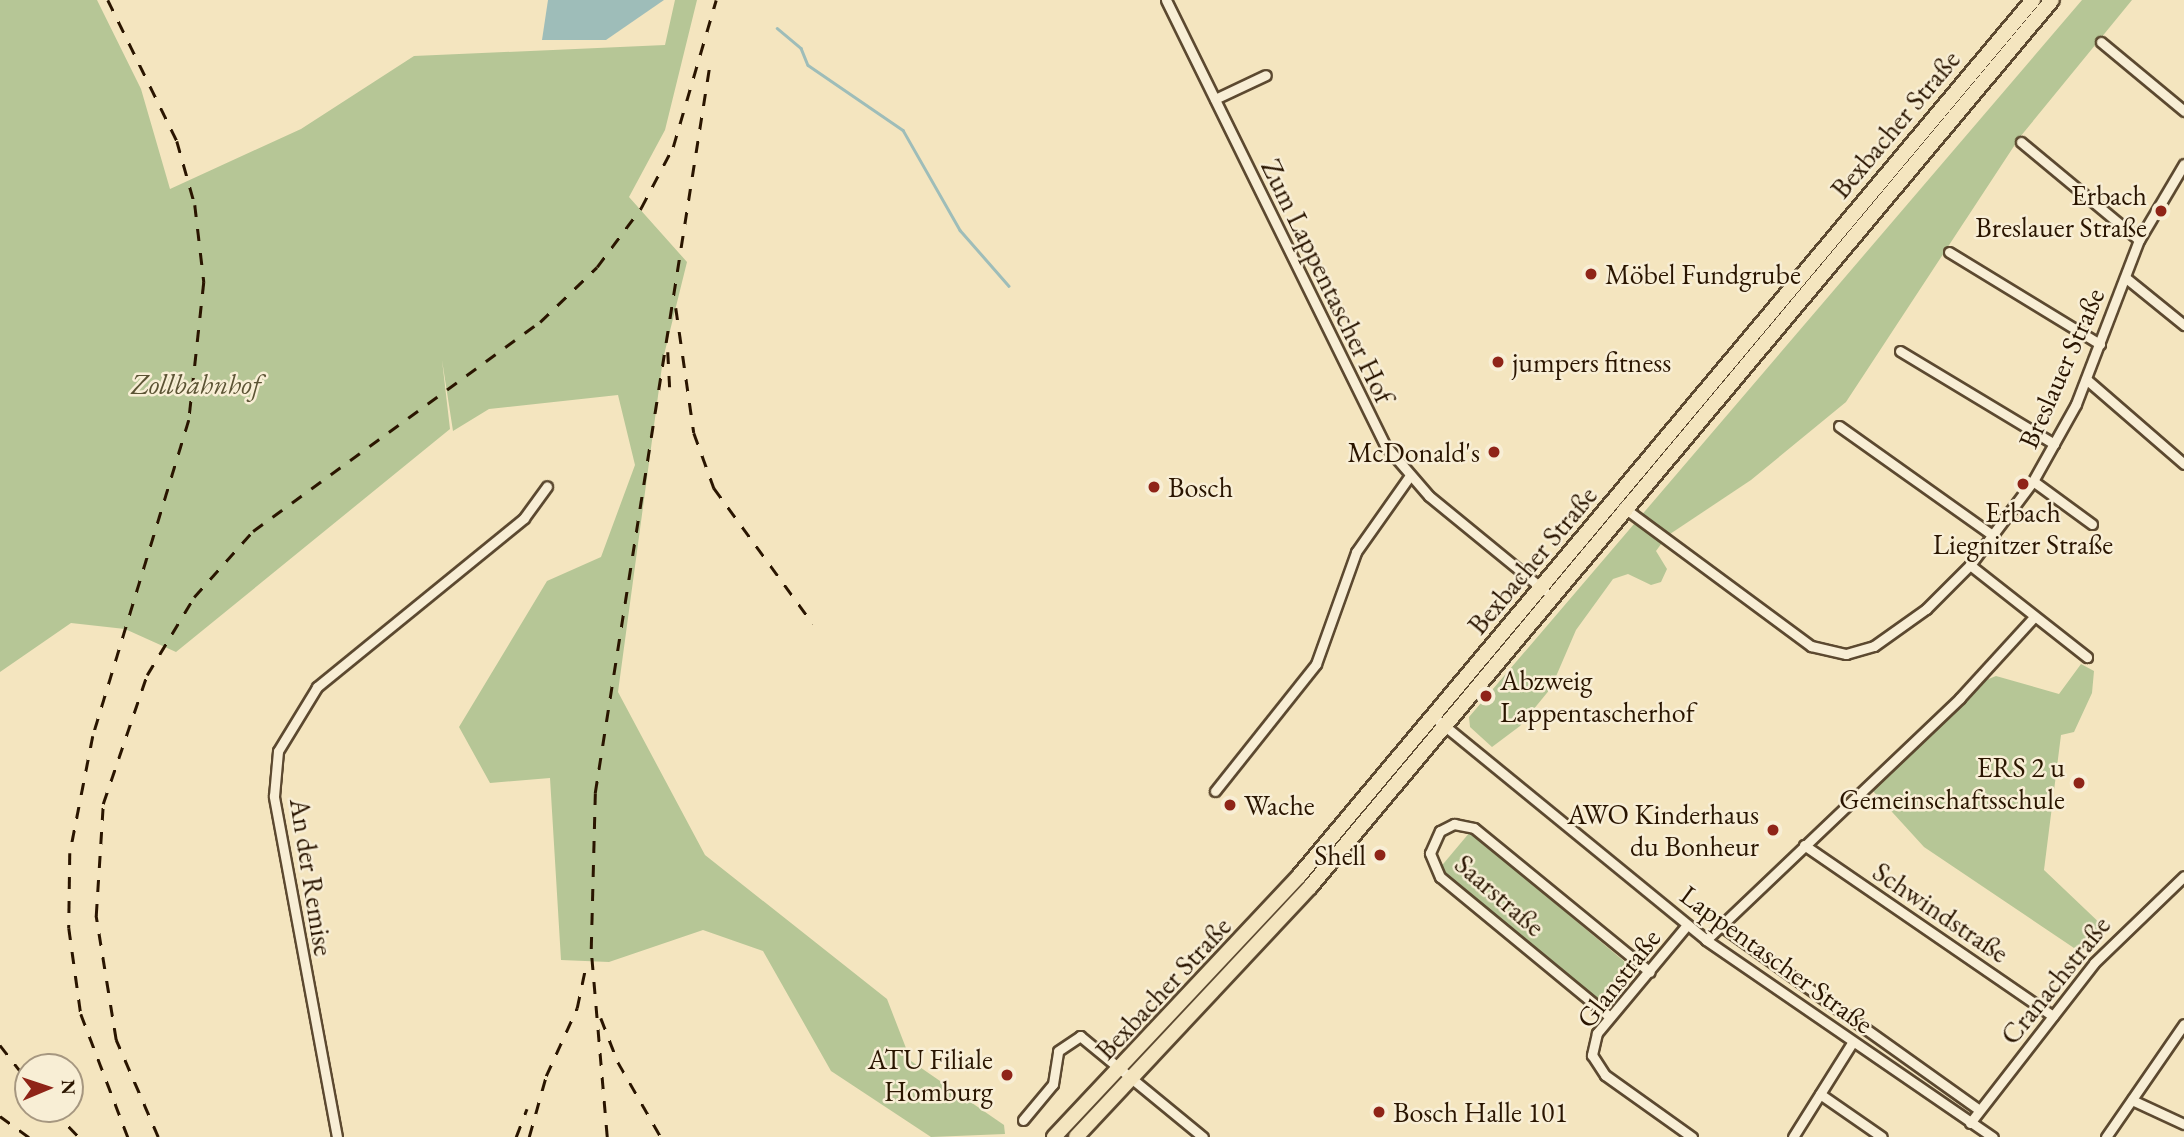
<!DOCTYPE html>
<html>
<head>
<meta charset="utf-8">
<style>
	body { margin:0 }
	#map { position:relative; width:2184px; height:1137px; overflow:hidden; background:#f4e5bf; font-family:"EB Garamond",serif }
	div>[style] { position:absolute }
	.green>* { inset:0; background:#b6c696; transform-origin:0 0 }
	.water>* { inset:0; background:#9ebdb9 }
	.stream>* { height:2.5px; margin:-1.25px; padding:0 1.25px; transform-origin:1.25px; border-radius:1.25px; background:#9ebdb9 }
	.roads { filter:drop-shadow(2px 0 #5c4930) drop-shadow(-2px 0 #5c4930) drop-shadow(0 2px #5c4930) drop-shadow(0 -2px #5c4930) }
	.street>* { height:9px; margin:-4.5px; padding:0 4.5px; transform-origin:4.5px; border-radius:4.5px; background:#f8eed5 }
	.primary>* { height:14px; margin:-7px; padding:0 7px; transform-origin:7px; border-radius:7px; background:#f4e5bf }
	.rail>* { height:2.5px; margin-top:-1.25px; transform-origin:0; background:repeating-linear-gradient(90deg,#2a1500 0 12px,transparent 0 24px) }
	.dots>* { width:19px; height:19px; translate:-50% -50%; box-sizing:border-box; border:4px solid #f8eed5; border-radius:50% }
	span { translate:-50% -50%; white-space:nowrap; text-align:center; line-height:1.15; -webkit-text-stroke:5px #f8eed5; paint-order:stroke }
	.street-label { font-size:28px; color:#2a1500 }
	.poi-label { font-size:28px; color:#2a1500 }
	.right { translate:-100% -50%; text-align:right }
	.left { translate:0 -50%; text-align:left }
	.park-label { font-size:28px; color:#5b5334; font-style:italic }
	.north { position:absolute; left:14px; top:1053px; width:70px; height:70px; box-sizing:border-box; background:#f8eed5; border:2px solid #a69780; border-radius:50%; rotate:88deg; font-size:19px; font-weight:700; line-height:28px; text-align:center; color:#2a1500 }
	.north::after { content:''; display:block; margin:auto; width:24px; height:32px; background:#8f2418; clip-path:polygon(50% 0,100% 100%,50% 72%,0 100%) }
</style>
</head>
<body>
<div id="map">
	<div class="green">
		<div style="clip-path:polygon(0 0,97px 0,141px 89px,170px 189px,301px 129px,414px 56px,665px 45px,675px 0,697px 0,665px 130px,629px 197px,687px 262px,663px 359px,618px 692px,705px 855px,887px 999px,911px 1061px,1004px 1125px,1005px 1134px,931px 1137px,831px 1071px,763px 951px,703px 930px,609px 962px,561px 960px,550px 778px,490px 783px,459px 727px,547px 581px,601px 557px,635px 465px,618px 395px,489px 409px,453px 431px,442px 360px,450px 429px,176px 652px,125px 629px,71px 623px,0 672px)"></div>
		<div style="clip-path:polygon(2082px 0,2132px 0,2020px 137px,1846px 402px,1751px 480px,1667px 536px,1656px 551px,1667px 569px,1661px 582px,1651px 585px,1628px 574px,1613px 579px,1576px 630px,1551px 688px,1520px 726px,1492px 747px,1470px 727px,1469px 717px)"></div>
		<div style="clip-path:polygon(2081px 664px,2094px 671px,2092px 693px,2074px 732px,2061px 735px,2044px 870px,2106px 929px,2074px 948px,1924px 847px,1872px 790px,1986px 680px,1996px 676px,2059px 694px)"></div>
		<div style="left:1470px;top:832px;width:209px;height:47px;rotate:40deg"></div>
	</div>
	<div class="water">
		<div style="clip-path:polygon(548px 0,664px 0,606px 40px,542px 40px)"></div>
	</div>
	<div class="stream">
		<div style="left:777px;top:28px;width:31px;rotate:40deg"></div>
		<div style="left:801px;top:48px;width:18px;rotate:68deg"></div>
		<div style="left:808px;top:65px;width:115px;rotate:34.4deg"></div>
		<div style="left:903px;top:130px;width:115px;rotate:60.3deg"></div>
		<div style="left:960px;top:230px;width:74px;rotate:48.8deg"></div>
	</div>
	<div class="roads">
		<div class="street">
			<div style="left:1166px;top:0;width:496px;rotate:63.8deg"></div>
			<div style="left:1385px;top:445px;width:67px;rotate:49.2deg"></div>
			<div style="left:1429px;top:496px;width:149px;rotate:39.3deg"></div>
			<div style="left:2101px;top:42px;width:108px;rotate:39.7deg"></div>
			<div style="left:1215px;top:99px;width:56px;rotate:-25.2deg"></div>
			<div style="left:2021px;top:142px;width:153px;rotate:39.7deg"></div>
			<div style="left:1949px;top:252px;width:177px;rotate:31.4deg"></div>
			<div style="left:2126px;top:278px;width:75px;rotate:39deg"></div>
			<div style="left:1900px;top:351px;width:180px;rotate:31.1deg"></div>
			<div style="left:2086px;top:379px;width:130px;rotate:40.9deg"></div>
			<div style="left:1839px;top:426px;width:190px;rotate:35.4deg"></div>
			<div style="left:2033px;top:481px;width:73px;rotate:36.1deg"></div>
			<div style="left:1623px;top:507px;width:234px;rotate:36.5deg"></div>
			<div style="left:1811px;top:646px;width:36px;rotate:13deg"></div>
			<div style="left:1846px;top:654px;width:29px;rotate:-16deg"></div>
			<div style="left:1874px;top:646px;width:64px;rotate:-35.4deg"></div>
			<div style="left:1926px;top:609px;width:62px;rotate:-45deg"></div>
			<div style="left:1970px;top:565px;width:105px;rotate:-53.1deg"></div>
			<div style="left:2033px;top:481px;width:88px;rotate:-60.8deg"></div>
			<div style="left:2076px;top:404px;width:176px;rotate:-69deg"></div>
			<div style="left:2139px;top:240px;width:88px;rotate:-59.4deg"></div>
			<div style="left:1970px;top:565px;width:149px;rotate:38.2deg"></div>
			<div style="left:1434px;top:717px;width:352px;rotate:39.3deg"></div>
			<div style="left:1706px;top:940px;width:348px;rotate:34.5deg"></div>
			<div style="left:1215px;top:791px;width:162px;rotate:-51.5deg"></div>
			<div style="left:1316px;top:664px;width:119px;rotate:-70.3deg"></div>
			<div style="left:1356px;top:552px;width:92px;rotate:-54.8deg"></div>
			<div style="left:1804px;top:845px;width:302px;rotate:34.5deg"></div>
			<div style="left:1687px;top:925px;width:141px;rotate:129.8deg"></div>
			<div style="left:1597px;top:1033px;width:23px;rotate:103deg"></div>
			<div style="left:1592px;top:1055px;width:24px;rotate:57deg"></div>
			<div style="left:1605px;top:1075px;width:107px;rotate:35.5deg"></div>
			<div style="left:1720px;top:925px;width:318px;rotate:35.5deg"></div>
			<div style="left:1706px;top:940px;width:351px;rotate:-43.6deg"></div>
			<div style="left:1960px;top:698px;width:108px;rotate:-47.6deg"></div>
			<div style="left:1610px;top:1017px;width:220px;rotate:-140.5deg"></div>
			<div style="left:1440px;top:877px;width:26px;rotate:-113deg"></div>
			<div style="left:1430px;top:853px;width:24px;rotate:-66deg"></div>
			<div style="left:1440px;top:831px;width:16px;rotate:-27deg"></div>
			<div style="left:1454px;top:824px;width:20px;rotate:11deg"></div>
			<div style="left:1474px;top:828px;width:227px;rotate:39.3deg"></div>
			<div style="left:1820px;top:1094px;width:75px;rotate:34.7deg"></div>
			<div style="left:2132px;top:1100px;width:57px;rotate:24.8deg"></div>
			<div style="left:1023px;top:1120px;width:47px;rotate:-50.2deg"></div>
			<div style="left:1053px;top:1084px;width:33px;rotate:-81deg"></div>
			<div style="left:1058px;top:1051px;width:27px;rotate:-34deg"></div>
			<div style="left:1080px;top:1036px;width:159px;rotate:39.4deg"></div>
			<div style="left:1970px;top:1123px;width:202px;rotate:-52.2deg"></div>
			<div style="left:2094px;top:963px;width:125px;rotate:-44deg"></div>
			<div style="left:337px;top:1137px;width:347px;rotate:-100.5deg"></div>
			<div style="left:274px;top:796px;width:45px;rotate:-84.9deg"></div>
			<div style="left:278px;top:751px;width:75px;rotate:-58.6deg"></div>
			<div style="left:317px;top:687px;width:267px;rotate:-39.2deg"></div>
			<div style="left:524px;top:518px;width:39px;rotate:-54deg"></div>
			<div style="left:1793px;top:1137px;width:111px;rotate:-57.9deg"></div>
			<div style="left:2106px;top:1137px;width:137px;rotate:-55.4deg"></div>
		</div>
		<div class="primary">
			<div style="left:1054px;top:1137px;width:358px;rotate:-46.8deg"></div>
			<div style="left:1299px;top:876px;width:1143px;rotate:-50.04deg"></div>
			<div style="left:1076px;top:1137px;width:342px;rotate:-46.9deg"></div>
			<div style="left:1310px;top:887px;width:1156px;rotate:-50.09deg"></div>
		</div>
	</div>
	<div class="rail">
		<div style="left:108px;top:0;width:157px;rotate:63.9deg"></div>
		<div style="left:177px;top:141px;width:66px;rotate:74.3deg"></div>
		<div style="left:195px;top:205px;width:78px;rotate:83.3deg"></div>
		<div style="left:204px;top:282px;width:139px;rotate:96.2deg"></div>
		<div style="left:189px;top:420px;width:330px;rotate:106.9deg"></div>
		<div style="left:93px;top:736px;width:119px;rotate:101.1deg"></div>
		<div style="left:70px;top:853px;width:75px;rotate:90.8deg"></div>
		<div style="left:69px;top:928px;width:87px;rotate:82.1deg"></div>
		<div style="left:81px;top:1014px;width:132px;rotate:69.1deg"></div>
		<div style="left:676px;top:308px;width:126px;rotate:81.8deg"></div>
		<div style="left:694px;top:433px;width:59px;rotate:70deg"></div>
		<div style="left:714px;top:488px;width:168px;rotate:53.9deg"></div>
		<div style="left:668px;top:352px;width:35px;rotate:87deg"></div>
		<div style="left:601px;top:1018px;width:47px;rotate:68.9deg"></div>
		<div style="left:618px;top:1062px;width:86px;rotate:60.2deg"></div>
		<div style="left:0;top:1045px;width:46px;rotate:52.1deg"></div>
		<div style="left:52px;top:1109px;width:39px;rotate:46deg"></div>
		<div style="left:0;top:1116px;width:36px;rotate:36deg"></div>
		<div style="left:158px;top:1137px;width:106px;rotate:-113.4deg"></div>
		<div style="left:116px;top:1040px;width:126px;rotate:-99.2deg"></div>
		<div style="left:96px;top:916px;width:112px;rotate:-86.4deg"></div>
		<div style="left:103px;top:804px;width:136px;rotate:-71.2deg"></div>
		<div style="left:147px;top:675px;width:91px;rotate:-58.9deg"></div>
		<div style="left:194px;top:597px;width:89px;rotate:-48.2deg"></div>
		<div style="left:253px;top:531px;width:355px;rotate:-36.1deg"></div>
		<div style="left:540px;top:322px;width:79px;rotate:-44deg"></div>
		<div style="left:597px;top:267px;width:74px;rotate:-53.3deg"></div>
		<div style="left:641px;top:208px;width:69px;rotate:-62.3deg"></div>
		<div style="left:673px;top:147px;width:153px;rotate:-73.7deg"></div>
		<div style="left:516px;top:1137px;width:30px;rotate:-69deg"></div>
		<div style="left:529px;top:1137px;width:63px;rotate:-74.4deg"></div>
		<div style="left:546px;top:1076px;width:75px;rotate:-65.5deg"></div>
		<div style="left:577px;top:1008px;width:44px;rotate:-78.2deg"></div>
		<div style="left:607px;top:1137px;width:189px;rotate:-94.9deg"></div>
		<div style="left:591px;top:949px;width:156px;rotate:-88.5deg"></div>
		<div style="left:595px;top:793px;width:733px;rotate:-81.05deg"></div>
	</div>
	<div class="dots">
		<div style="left:2161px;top:211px;background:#8f2418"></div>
		<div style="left:1591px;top:274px;background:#8f2418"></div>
		<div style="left:1498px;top:362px;background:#8f2418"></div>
		<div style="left:1494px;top:452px;background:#8f2418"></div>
		<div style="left:2023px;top:484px;background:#8f2418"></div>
		<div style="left:1154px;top:487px;background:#8f2418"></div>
		<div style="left:1486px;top:696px;background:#8f2418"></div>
		<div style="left:2079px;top:783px;background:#8f2418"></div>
		<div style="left:1230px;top:805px;background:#8f2418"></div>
		<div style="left:1773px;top:830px;background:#8f2418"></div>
		<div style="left:1380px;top:855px;background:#8f2418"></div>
		<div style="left:1007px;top:1075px;background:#8f2418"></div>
		<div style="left:1379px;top:1112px;background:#8f2418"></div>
	</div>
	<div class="street-label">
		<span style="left:1895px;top:124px;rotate:-50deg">Bexbacher Straße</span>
		<span style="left:1328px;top:281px;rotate:64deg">Zum Lappentascher Hof</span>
		<span style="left:2061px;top:368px;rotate:-66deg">Breslauer Straße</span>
		<span style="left:1532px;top:560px;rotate:-50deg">Bexbacher Straße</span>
		<span style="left:312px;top:877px;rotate:81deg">An der Remise</span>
		<span style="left:1500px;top:895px;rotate:41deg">Saarstraße</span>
		<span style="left:1941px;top:912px;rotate:34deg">Schwindstraße</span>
		<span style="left:1777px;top:959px;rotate:36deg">Lappentascher Straße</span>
		<span style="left:1618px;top:978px;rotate:-52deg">Glanstraße</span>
		<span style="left:2055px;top:980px;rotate:-51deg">Cranachstraße</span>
		<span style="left:1163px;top:988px;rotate:-47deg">Bexbacher Straße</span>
	</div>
	<div class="poi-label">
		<span class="right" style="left:2147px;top:211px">Erbach<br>Breslauer Straße</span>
		<span class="left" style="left:1605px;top:274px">Möbel Fundgrube</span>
		<span class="left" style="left:1512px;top:362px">jumpers fitness</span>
		<span class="right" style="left:1480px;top:452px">McDonald's</span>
		<span class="left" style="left:1168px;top:487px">Bosch</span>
		<span style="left:2023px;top:528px">Erbach<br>Liegnitzer Straße</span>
		<span class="left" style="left:1500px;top:696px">Abzweig<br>Lappentascherhof</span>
		<span class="right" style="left:2065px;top:783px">ERS 2 u<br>Gemeinschaftsschule</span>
		<span class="left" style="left:1244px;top:805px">Wache</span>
		<span class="right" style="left:1759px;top:830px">AWO Kinderhaus<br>du Bonheur</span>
		<span class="right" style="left:1366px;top:855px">Shell</span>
		<span class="right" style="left:993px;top:1075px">ATU Filiale<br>Homburg</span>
		<span class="left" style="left:1393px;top:1112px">Bosch Halle 101</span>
	</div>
	<div class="park-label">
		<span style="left:196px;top:384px">Zollbahnhof</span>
	</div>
	<div class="north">N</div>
</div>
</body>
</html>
